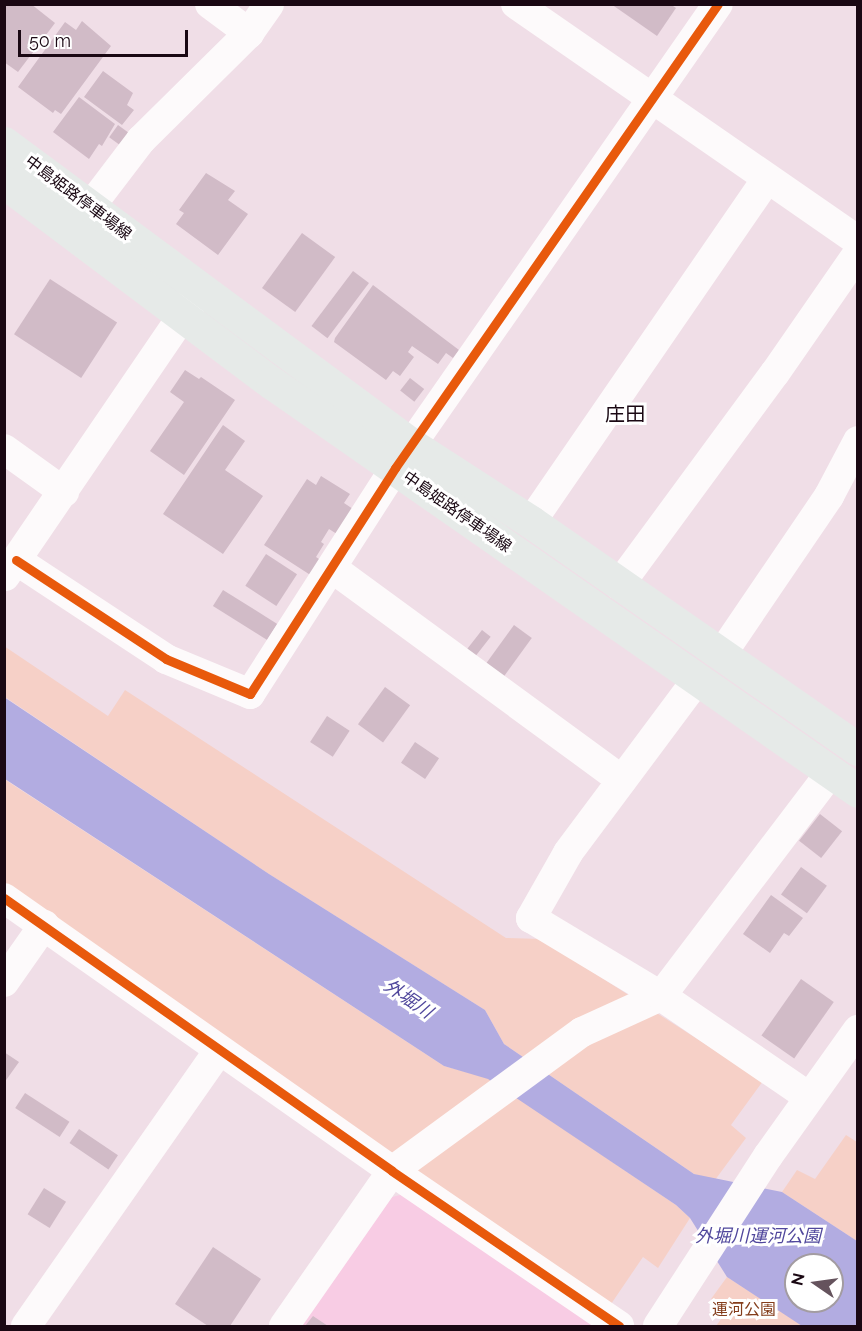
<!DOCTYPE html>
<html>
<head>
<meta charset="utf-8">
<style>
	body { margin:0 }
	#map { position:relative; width:862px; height:1331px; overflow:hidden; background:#f0dee7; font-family:Raleway,"Noto Sans JP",sans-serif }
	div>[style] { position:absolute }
	.built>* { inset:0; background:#f8cce4 }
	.green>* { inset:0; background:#f6d0c7 }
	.water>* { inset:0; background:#b2ace1 }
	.building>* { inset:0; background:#d1bbc7; transform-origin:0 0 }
	.minor>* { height:30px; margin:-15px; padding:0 15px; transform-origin:15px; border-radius:15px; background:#fdfafb }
	.major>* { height:33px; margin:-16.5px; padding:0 16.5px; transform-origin:16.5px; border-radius:16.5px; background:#e6eae8 }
	.cycleway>* { height:9px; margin:-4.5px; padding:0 4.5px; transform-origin:4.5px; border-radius:4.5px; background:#e8590c }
	span { translate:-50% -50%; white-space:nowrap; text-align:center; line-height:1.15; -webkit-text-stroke:6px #fff; paint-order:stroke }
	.street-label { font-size:16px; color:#1a0813 }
	.park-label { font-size:16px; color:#843d1b }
	.water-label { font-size:18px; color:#50479c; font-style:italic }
	.quarter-label { font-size:20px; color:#1a0813 }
	.frame { position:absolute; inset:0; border:6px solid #1a0813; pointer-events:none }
	.north { position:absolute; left:784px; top:1253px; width:60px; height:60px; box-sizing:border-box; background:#fff; border:2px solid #a39ca1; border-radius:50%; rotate:283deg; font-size:16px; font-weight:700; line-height:24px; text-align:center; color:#1a0813 }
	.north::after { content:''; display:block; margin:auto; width:21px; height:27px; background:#65535d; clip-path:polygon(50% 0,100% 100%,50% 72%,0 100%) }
	.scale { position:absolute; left:18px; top:30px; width:170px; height:27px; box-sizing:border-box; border:3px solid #1a0813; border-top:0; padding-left:8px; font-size:18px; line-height:21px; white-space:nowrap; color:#1a0813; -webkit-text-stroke:4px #fff; paint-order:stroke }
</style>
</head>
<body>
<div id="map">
	<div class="built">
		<div style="clip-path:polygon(404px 1194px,600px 1326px,300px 1326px,392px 1197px)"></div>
	</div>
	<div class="green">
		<div style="clip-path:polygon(4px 646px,108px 716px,125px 690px,506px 938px,541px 939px,763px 1081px,731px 1125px,746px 1138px,715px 1180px,694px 1174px,504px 1044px,485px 1010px,269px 874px,5px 697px)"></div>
		<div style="clip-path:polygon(4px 779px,444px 1066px,488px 1078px,676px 1205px,690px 1218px,658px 1268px,643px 1257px,609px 1307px,5px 889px)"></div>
		<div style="clip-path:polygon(846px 1135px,857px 1142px,857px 1241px,782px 1192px,797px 1170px,815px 1179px)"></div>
		<div style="clip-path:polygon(727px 1277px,803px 1326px,716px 1326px,727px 1311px,711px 1299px)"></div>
	</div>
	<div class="water">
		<div style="clip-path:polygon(evenodd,4px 697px,269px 874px,485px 1010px,504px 1044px,694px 1174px,782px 1192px,857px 1241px,857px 1326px,802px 1326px,727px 1277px,690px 1218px,676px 1205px,488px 1079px,444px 1066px,5px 779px,4px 697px,796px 1265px,832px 1265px,832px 1301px,796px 1301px,796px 1265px)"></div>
	</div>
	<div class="building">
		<div style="clip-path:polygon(4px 4px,31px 4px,55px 23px,18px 72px,4px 62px)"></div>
		<div style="clip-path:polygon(611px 4px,670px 4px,676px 8px,657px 36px)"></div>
		<div style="clip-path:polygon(82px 21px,111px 46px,61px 114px,55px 110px,53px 113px,18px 87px,65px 22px,76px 30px)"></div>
		<div style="clip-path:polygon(103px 71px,133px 93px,127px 105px,134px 110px,122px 125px,84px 97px)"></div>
		<div style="clip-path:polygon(79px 97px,115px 124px,102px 146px,99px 144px,89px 159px,53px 132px)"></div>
		<div style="left:118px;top:125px;width:17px;height:15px;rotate:36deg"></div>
		<div style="clip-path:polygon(206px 173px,235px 191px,228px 200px,248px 214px,218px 255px,176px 224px,184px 213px,179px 210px)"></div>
		<div style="left:302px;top:233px;width:41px;height:68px;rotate:36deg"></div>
		<div style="left:353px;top:271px;width:20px;height:69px;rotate:37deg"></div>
		<div style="left:50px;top:279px;width:80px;height:66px;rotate:33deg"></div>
		<div style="clip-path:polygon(373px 285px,459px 350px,453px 358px,446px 353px,438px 364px,412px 346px,408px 352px,414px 357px,400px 376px,393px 371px,386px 380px,334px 342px,335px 338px)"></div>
		<div style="clip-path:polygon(185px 370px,199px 379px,201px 377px,235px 400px,184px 475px,150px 451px,184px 402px,170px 392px)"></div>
		<div style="left:410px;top:378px;width:18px;height:16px;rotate:38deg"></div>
		<div style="clip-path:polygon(223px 425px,245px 441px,225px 470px,263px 496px,223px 554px,163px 514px)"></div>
		<div style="clip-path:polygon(321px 476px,350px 494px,344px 503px,356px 511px,340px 536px,329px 529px,321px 542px,324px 544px,316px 557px,325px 563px,315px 578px,264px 545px,307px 479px,316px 485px)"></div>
		<div style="left:266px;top:554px;width:37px;height:38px;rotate:33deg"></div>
		<div style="left:223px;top:590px;width:64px;height:19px;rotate:32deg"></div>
		<div style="left:514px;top:625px;width:22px;height:50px;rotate:36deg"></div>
		<div style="left:482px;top:630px;width:11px;height:27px;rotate:38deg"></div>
		<div style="left:385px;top:687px;width:31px;height:46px;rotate:36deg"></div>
		<div style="left:327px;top:716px;width:27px;height:31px;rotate:33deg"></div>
		<div style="left:415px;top:742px;width:29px;height:25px;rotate:34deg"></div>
		<div style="left:820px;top:814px;width:28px;height:34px;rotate:38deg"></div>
		<div style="left:801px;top:867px;width:32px;height:34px;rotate:36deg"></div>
		<div style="clip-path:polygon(771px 895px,803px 918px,789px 936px,784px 933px,770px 953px,743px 934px)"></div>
		<div style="left:801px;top:979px;width:40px;height:69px;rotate:35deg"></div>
		<div style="clip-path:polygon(4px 1052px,19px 1062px,4px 1083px)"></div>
		<div style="left:25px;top:1093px;width:53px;height:18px;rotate:33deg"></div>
		<div style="left:79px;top:1129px;width:47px;height:17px;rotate:34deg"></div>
		<div style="left:44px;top:1188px;width:26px;height:31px;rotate:32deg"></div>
		<div style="clip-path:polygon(213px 1247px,261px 1279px,230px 1326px,208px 1326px,175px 1304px)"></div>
		<div style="clip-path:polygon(313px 1316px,328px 1326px,305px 1326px)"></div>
	</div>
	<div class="minor">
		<div style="left:210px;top:4px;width:49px;rotate:36.6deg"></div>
		<div style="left:516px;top:4px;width:416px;rotate:34.7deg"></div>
		<div style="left:90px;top:207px;width:84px;rotate:-52.7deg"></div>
		<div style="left:141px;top:140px;width:152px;rotate:-44.7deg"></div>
		<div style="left:249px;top:33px;width:35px;rotate:-55deg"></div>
		<div style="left:4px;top:449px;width:74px;rotate:35.6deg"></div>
		<div style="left:531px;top:522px;width:416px;rotate:-55.5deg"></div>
		<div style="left:16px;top:560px;width:180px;rotate:33.4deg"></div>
		<div style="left:166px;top:659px;width:91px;rotate:22.6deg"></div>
		<div style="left:250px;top:694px;width:269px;rotate:-57.3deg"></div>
		<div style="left:395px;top:468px;width:565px;rotate:-55.16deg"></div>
		<div style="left:332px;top:568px;width:359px;rotate:36.2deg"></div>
		<div style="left:5px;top:576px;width:339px;rotate:-55.7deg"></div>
		<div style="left:619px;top:585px;width:263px;rotate:-53.7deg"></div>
		<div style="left:775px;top:373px;width:146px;rotate:-55.3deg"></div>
		<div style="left:721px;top:655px;width:192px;rotate:-55.8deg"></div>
		<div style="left:829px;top:496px;width:62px;rotate:-62.2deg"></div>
		<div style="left:696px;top:681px;width:214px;rotate:126.7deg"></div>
		<div style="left:568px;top:853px;width:75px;rotate:119.6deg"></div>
		<div style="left:531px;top:918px;width:152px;rotate:31deg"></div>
		<div style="left:661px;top:996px;width:179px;rotate:34.3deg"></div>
		<div style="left:4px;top:898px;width:474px;rotate:35.1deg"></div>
		<div style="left:392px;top:1171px;width:275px;rotate:34.3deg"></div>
		<div style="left:4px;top:982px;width:70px;rotate:-54.9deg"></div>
		<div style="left:26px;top:1326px;width:337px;rotate:-55deg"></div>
		<div style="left:284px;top:1326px;width:189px;rotate:-55.1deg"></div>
		<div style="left:392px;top:1171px;width:235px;rotate:-36.2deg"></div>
		<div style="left:582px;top:1032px;width:87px;rotate:-24.5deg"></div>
		<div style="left:661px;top:996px;width:280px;rotate:-52.8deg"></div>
		<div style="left:658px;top:1326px;width:202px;rotate:-57.1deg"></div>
		<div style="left:768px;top:1156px;width:155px;rotate:-54.5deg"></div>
	</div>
	<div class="major">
		<div style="left:4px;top:143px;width:508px;rotate:36.51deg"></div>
		<div style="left:412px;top:445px;width:142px;rotate:32.9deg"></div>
		<div style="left:531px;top:522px;width:398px;rotate:34.8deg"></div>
		<div style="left:4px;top:182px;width:335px;rotate:36.9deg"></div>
		<div style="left:272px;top:383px;width:714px;rotate:34.85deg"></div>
	</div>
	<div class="cycleway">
		<div style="left:16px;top:560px;width:180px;rotate:33.4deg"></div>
		<div style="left:166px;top:659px;width:91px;rotate:22.6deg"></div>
		<div style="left:250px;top:694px;width:269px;rotate:-57.3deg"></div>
		<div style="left:395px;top:468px;width:565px;rotate:-55.16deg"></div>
		<div style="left:4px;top:898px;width:474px;rotate:35.1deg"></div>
		<div style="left:392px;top:1171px;width:275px;rotate:34.3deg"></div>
	</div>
	<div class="street-label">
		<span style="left:78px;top:198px;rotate:37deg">中島姫路停車場線</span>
		<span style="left:457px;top:512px;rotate:35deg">中島姫路停車場線</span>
	</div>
	<div class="park-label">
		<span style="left:744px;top:1310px">運河公園</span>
	</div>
	<div class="water-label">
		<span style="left:408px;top:999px;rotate:34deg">外堀川</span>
		<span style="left:758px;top:1236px">外堀川運河公園</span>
	</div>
	<div class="quarter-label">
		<span style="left:625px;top:414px">庄田</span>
	</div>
	<div class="frame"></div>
	<div class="north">N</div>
	<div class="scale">50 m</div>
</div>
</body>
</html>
